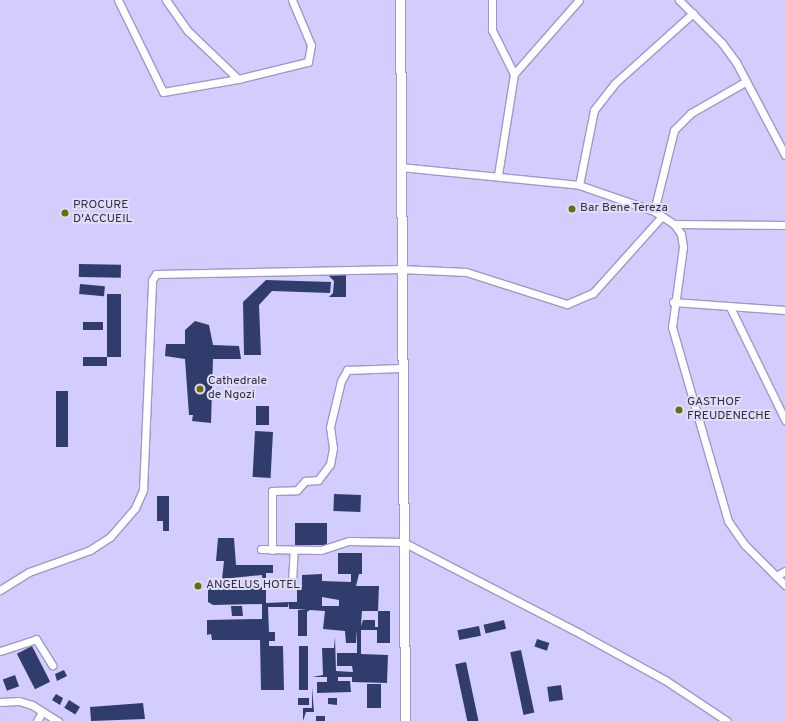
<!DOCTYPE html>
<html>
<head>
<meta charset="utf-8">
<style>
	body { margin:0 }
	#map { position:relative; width:785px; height:721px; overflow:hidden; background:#d3cdfd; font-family:Overpass,sans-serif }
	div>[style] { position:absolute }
	.building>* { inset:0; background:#303d6c; transform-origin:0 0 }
	.roads { filter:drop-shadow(1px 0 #9f96cf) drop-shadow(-1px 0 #9f96cf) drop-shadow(0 1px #9f96cf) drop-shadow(0 -1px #9f96cf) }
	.minor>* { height:7px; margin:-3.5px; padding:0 3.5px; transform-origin:3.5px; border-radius:3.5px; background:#fff }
	.tertiary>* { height:9px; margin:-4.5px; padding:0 4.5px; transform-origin:4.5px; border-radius:4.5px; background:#fff }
	.dots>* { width:11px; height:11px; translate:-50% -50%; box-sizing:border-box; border:2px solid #e0ddf6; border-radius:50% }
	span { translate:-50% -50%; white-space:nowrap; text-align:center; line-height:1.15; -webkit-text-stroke:4px #e0ddf6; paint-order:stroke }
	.poi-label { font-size:12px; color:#312d44 }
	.left { translate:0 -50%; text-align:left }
</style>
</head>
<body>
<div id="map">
	<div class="building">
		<div style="left:79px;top:264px;width:42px;height:13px;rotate:1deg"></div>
		<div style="clip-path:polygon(328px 275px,346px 275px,346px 297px,329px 297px,333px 293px,334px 281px)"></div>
		<div style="clip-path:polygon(266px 280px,331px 282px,330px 293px,272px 291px,259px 305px,261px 355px,244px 355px,243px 302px)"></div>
		<div style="left:80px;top:284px;width:25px;height:10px;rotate:5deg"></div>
		<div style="left:107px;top:294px;width:14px;height:63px"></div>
		<div style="clip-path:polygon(195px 321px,209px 325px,213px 345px,239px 346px,241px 359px,213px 359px,211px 423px,192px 421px,193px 415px,189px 415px,185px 359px,165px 356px,166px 344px,185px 344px,185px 330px)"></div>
		<div style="left:83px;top:322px;width:20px;height:8px"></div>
		<div style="left:83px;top:357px;width:24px;height:9px"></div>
		<div style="left:56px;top:391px;width:12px;height:56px"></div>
		<div style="left:256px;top:406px;width:13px;height:19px"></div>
		<div style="left:255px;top:431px;width:18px;height:46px;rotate:3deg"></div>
		<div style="left:334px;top:494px;width:27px;height:17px;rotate:2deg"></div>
		<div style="clip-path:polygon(157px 496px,169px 496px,169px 531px,163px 531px,163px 521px,157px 521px)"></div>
		<div style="left:295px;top:523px;width:32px;height:22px"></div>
		<div style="clip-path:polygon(218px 538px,234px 538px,236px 565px,273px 565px,273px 573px,266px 573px,266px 603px,289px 602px,288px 607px,268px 607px,269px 632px,275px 632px,275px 641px,269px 641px,269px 646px,283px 646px,284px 690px,261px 690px,260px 640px,212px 640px,211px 634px,207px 635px,207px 620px,262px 619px,262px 604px,213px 605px,208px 602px,208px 588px,263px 587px,262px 575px,222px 579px,224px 561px,216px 561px)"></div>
		<div style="clip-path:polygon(evenodd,338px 553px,362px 553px,362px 574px,359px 574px,356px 586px,379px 586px,378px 611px,362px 611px,361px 626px,363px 620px,375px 620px,375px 627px,378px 627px,378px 611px,390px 611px,390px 643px,377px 643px,377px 630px,361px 630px,361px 654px,388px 655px,387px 683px,352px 682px,352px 677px,338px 677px,338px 681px,350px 681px,351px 692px,317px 693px,317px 682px,327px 682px,327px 677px,312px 677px,323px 675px,322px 648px,334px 648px,335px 637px,336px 671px,353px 672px,352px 666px,337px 666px,337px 653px,357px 653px,357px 630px,356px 643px,346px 643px,345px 631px,323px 629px,325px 611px,310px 610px,307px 612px,307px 636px,298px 636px,298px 610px,306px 609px,289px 609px,289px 602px,297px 602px,297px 587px,302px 587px,302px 575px,322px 574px,322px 581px,351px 582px,351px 574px,338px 574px,338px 553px,322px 597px,339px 600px,339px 606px,322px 606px,322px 597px)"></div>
		<div style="clip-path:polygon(231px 606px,242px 606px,243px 616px,232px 616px)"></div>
		<div style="left:504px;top:620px;width:9px;height:21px;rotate:77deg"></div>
		<div style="left:479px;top:626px;width:10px;height:22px;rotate:79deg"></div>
		<div style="left:537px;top:639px;width:13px;height:8px;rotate:18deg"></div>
		<div style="left:32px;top:646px;width:40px;height:17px;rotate:63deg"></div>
		<div style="left:299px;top:646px;width:9px;height:44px"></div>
		<div style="left:521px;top:650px;width:64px;height:11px;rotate:78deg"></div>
		<div style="left:466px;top:662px;width:60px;height:11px;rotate:78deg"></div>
		<div style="clip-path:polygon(64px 670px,67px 676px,57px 681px,55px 674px)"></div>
		<div style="left:15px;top:675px;width:12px;height:13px;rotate:70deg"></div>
		<div style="left:367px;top:684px;width:14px;height:24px"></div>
		<div style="left:561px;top:685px;width:15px;height:14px;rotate:82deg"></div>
		<div style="clip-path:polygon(312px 687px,314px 712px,306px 712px,303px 721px,303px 708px,312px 708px)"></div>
		<div style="clip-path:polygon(56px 694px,63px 698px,60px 705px,52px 700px)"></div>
		<div style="left:298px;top:698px;width:11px;height:7px"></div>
		<div style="clip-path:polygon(328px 698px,337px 698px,337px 705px,328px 704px)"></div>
		<div style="left:69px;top:700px;width:13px;height:9px;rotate:32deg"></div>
		<div style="clip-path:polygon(143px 703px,145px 719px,91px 721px,90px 707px)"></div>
		<div style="left:316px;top:716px;width:9px;height:5px"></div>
	</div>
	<div class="roads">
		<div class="minor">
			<div style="left:118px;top:0;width:102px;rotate:63.9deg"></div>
			<div style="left:163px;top:92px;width:76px;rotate:-9.8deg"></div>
			<div style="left:238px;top:79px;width:72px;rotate:-13.7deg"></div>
			<div style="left:308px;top:62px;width:17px;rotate:-80deg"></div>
			<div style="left:311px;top:45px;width:49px;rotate:-112.9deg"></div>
			<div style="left:166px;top:0;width:38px;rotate:55deg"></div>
			<div style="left:188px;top:31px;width:69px;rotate:43.8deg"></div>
			<div style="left:492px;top:0;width:30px;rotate:90deg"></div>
			<div style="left:492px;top:30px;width:49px;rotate:63.4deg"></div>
			<div style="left:679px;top:0;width:61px;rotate:45deg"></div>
			<div style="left:722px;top:43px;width:24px;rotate:54deg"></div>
			<div style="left:736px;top:62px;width:105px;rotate:62.2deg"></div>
			<div style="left:400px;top:167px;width:180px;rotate:5.7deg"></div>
			<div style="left:579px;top:185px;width:79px;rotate:19.1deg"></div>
			<div style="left:654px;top:211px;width:24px;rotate:33deg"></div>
			<div style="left:674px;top:224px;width:12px;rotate:55deg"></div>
			<div style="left:681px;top:234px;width:13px;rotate:81deg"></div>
			<div style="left:683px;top:247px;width:81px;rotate:97.8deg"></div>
			<div style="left:672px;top:327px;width:202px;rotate:73.9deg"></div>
			<div style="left:728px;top:521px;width:29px;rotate:55deg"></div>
			<div style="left:745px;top:545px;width:57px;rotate:45deg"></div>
			<div style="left:498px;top:175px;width:102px;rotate:-81deg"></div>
			<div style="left:514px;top:74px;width:98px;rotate:-48.7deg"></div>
			<div style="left:579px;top:185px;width:76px;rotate:-78.7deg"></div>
			<div style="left:594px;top:110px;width:33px;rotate:-52deg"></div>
			<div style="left:614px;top:84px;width:106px;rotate:-41.9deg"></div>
			<div style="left:654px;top:211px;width:83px;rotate:-76.1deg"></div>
			<div style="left:674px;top:130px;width:24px;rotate:-45deg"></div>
			<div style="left:691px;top:113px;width:62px;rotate:-29.9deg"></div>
			<div style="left:674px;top:224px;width:111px;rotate:0.5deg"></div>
			<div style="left:673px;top:302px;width:112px;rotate:4.1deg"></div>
			<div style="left:730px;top:307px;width:126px;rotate:64deg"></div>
			<div style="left:261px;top:549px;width:60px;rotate:1deg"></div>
			<div style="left:321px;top:550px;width:29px;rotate:-18deg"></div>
			<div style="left:349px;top:541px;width:54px;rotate:1.1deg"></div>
			<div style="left:403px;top:542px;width:200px;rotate:27.3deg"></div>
			<div style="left:581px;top:634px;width:96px;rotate:28.7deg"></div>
			<div style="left:665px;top:680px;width:74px;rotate:33.5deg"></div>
			<div style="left:272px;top:550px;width:59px;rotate:-90deg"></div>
			<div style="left:272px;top:491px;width:25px;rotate:-2deg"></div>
			<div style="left:297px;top:490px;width:12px;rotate:-48deg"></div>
			<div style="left:305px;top:481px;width:13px;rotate:-4deg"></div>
			<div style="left:318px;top:480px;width:20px;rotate:-53deg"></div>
			<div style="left:330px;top:464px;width:16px;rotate:-79deg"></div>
			<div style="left:333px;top:448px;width:21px;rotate:-98deg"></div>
			<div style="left:330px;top:427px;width:47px;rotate:-76.6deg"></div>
			<div style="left:341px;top:381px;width:13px;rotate:-61deg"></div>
			<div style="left:347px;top:370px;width:54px;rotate:-2.1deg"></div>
			<div style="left:776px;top:576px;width:10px;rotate:-29deg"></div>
			<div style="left:292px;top:583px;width:33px;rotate:-87deg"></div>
			<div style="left:0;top:590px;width:34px;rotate:-32deg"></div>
			<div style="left:29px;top:572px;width:65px;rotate:-19.8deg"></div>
			<div style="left:90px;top:550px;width:24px;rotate:-33deg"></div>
			<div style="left:110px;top:537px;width:38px;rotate:-49deg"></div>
			<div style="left:135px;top:508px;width:20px;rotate:-66deg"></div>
			<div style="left:143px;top:490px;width:210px;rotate:-87.5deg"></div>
			<div style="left:152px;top:280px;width:7px;rotate:-56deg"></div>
			<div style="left:156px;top:274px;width:244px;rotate:-1.2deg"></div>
			<div style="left:400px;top:269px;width:66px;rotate:2.6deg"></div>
			<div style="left:466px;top:272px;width:106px;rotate:17.6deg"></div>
			<div style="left:567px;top:304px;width:28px;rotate:-23deg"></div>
			<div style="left:593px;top:293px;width:103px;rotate:-48.1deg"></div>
			<div style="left:0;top:651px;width:38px;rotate:-18deg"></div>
			<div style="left:36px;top:639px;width:31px;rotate:58deg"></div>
			<div style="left:0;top:702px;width:19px;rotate:-3deg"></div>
			<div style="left:19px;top:701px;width:14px;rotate:17deg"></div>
			<div style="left:32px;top:705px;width:31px;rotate:32deg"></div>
			<div style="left:37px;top:721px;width:10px;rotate:-61deg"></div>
		</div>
		<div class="tertiary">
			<div style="left:400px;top:0;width:721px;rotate:89.6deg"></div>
		</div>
	</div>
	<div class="dots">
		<div style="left:572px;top:209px;background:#6a6b0b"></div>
		<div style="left:65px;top:213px;background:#6a6b0b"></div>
		<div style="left:200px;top:389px;background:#6a6b0b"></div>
		<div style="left:679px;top:410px;background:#6a6b0b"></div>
		<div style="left:198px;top:586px;background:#6a6b0b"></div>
	</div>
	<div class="poi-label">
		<span class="left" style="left:73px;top:213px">PROCURE<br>D'ACCUEIL</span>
		<span class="left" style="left:580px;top:209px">Bar Bene Tereza</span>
		<span class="left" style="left:208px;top:389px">Cathedrale<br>de Ngozi</span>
		<span class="left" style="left:687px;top:410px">GASTHOF<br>FREUDENECHE</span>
		<span class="left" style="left:206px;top:586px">ANGELUS HOTEL</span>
	</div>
</div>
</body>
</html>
